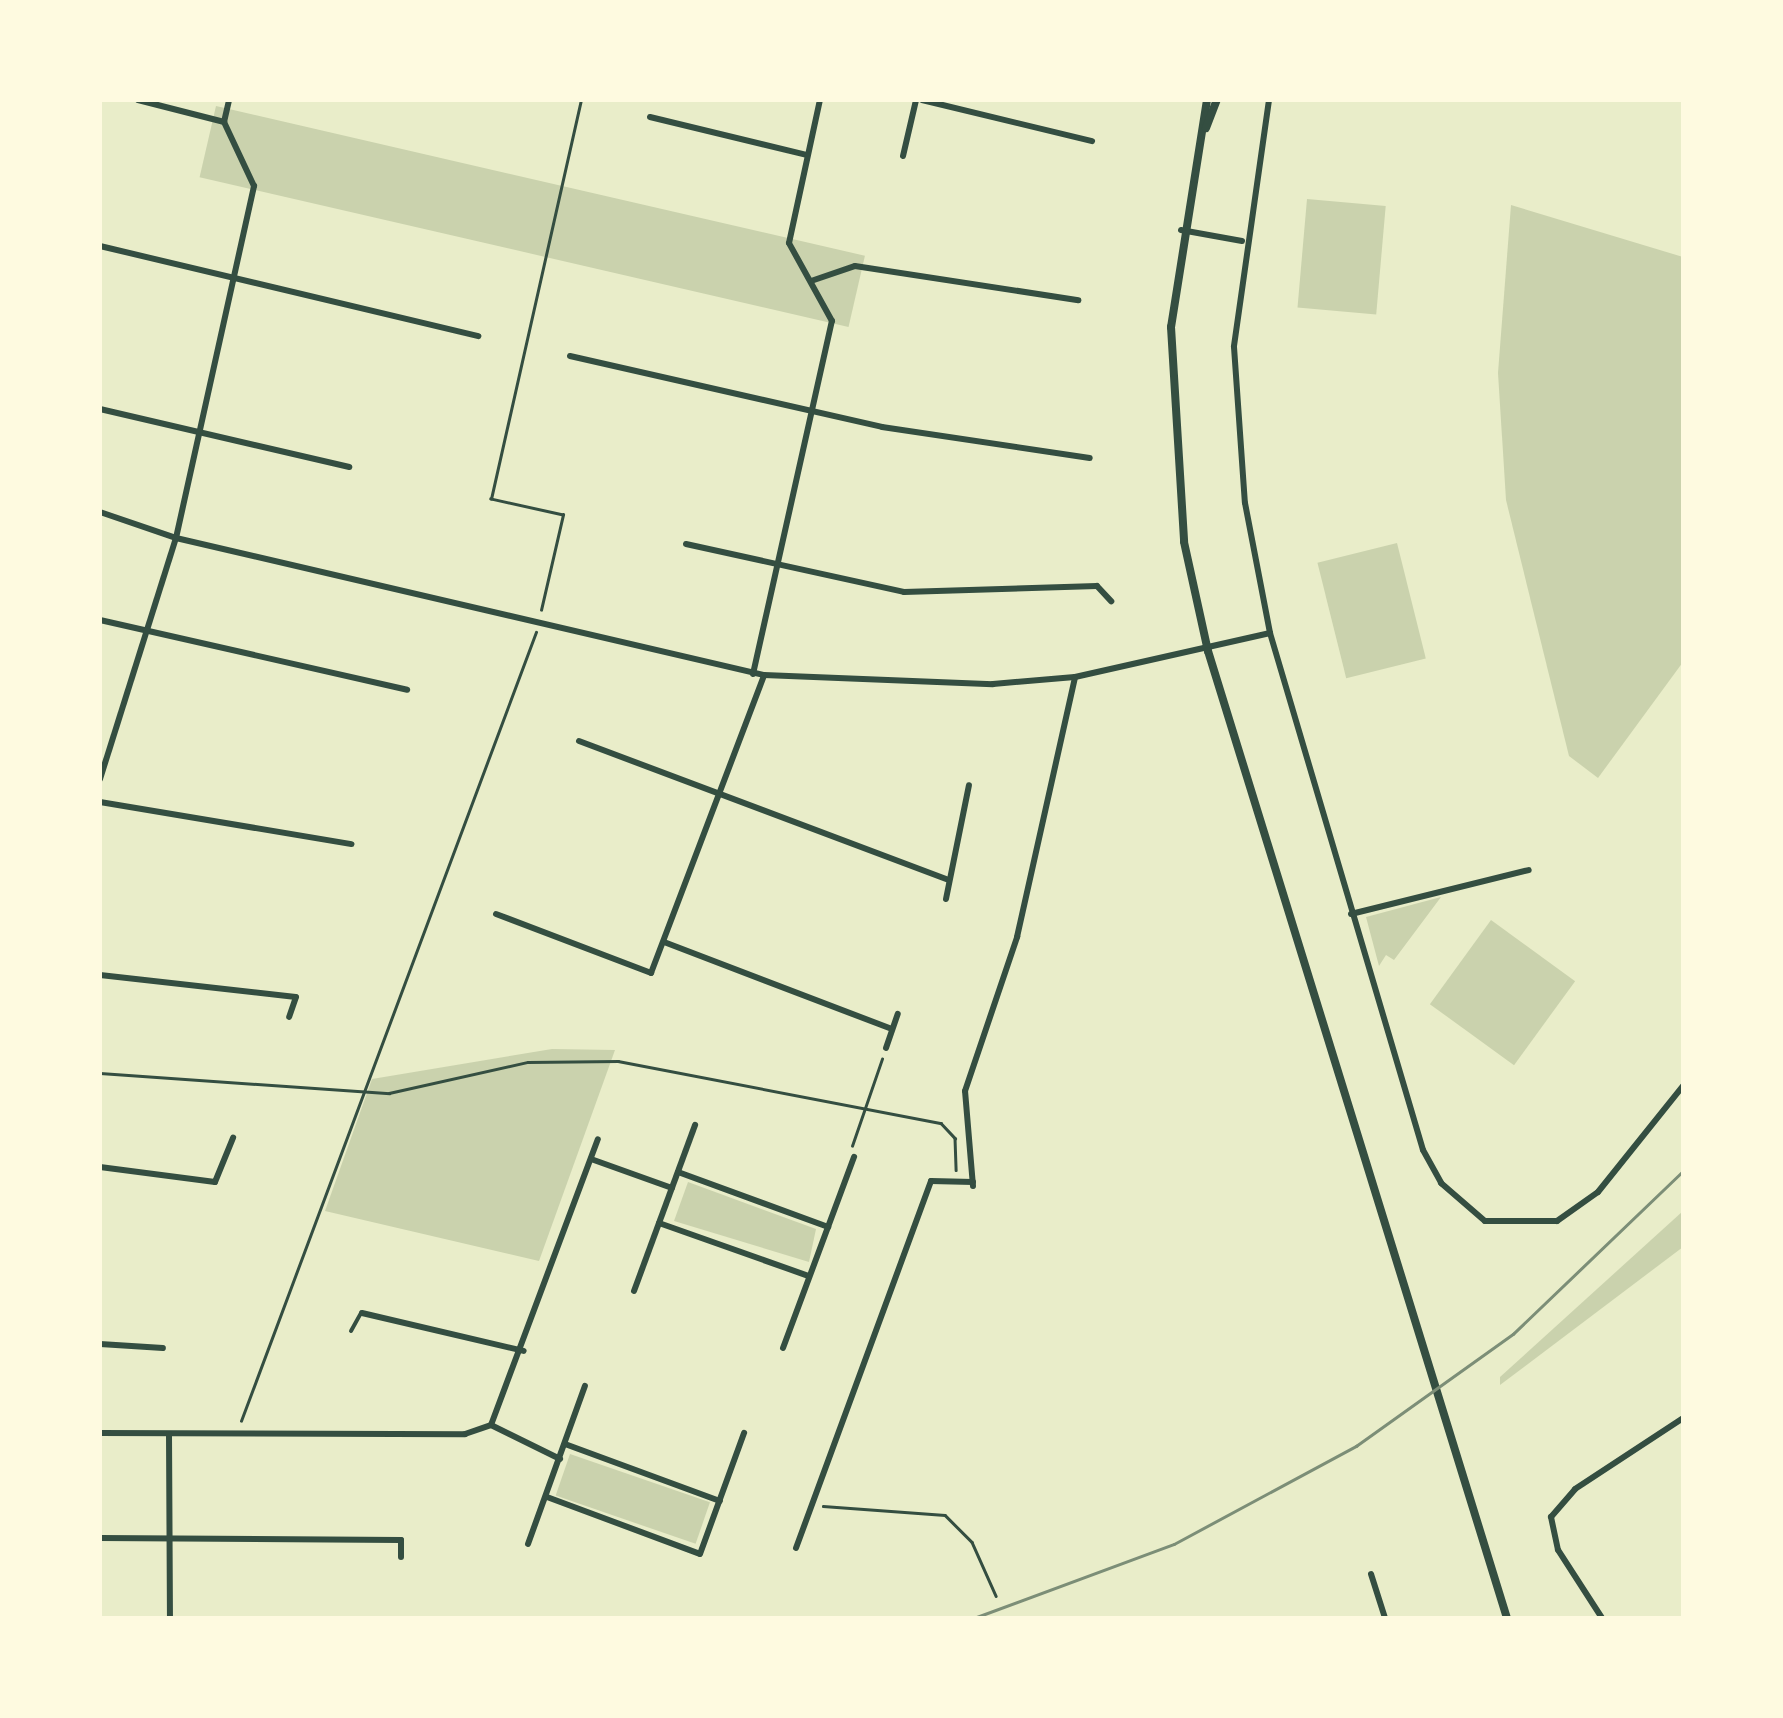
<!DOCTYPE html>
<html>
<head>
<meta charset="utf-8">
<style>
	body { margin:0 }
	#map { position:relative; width:1783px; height:1718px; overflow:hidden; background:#e9edc9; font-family:"PT Serif",serif }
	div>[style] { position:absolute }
	.green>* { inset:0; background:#cad2ad; transform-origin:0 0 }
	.path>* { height:2.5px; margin:-1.25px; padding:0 1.25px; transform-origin:1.25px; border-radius:1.25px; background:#344e41 }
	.service>* { height:4px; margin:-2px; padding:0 2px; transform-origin:2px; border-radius:2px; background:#344e41 }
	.minor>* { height:6px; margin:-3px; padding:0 3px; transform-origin:3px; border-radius:3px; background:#344e41 }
	.tertiary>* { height:8px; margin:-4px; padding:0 4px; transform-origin:4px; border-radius:4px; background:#344e41 }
	.tram>* { height:2.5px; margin:-1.25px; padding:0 1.25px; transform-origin:1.25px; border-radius:1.25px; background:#7c8e77 }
	span { translate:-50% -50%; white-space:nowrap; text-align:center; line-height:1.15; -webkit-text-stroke:9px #fefae0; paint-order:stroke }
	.frame { position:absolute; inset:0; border:102px solid #fefae0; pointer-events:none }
</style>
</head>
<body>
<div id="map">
	<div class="green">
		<div style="left:216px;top:106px;width:666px;height:73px;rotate:13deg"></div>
		<div style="left:1307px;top:199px;width:79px;height:109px;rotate:5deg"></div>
		<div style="clip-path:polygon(1511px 205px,1683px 257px,1683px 662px,1598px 778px,1569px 756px,1506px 500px,1498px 373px)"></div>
		<div style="left:1397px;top:543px;width:119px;height:82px;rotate:76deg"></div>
		<div style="clip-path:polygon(1441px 897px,1394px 960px,1386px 955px,1379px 966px,1366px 917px)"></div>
		<div style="left:1491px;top:920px;width:104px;height:104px;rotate:36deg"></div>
		<div style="clip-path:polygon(552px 1049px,615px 1050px,539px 1261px,325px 1211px,372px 1079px)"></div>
		<div style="clip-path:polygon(688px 1182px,816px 1229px,809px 1262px,674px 1221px)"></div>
		<div style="clip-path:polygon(1683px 1211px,1683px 1247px,1500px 1385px,1500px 1377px)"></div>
		<div style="left:570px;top:1454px;width:148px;height:44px;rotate:19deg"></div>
	</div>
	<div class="path">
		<div style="left:541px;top:610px;width:98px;rotate:-77deg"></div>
		<div style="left:563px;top:515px;width:74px;rotate:-167.5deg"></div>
		<div style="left:491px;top:499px;width:409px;rotate:-77.3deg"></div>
		<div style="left:100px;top:1073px;width:290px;rotate:4deg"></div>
		<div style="left:389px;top:1093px;width:142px;rotate:-12.6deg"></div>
		<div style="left:528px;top:1062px;width:90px;rotate:-0.6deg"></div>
		<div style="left:618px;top:1061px;width:329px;rotate:10.9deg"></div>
		<div style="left:941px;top:1123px;width:21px;rotate:47deg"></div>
		<div style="left:955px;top:1138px;width:32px;rotate:88deg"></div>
		<div style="left:852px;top:1146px;width:92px;rotate:-71deg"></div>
		<div style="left:241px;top:1421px;width:842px;rotate:-69.5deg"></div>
		<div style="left:823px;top:1506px;width:122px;rotate:4.2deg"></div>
		<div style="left:945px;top:1515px;width:38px;rotate:45deg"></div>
		<div style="left:972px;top:1542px;width:59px;rotate:66deg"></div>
	</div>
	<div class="service">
		<div style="left:351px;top:1331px;width:21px;rotate:-61deg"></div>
	</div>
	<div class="minor">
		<div style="left:138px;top:100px;width:89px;rotate:14.3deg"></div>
		<div style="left:922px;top:100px;width:175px;rotate:13.6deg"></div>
		<div style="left:1269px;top:100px;width:249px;rotate:98.1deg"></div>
		<div style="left:1234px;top:347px;width:156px;rotate:86deg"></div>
		<div style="left:1245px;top:503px;width:132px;rotate:79.1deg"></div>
		<div style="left:1270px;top:633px;width:539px;rotate:73.51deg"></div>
		<div style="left:1423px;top:1150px;width:38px;rotate:61deg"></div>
		<div style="left:1441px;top:1183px;width:58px;rotate:40.8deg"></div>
		<div style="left:1485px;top:1221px;width:72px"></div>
		<div style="left:1557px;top:1221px;width:50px;rotate:-35.3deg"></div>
		<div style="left:1598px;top:1192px;width:136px;rotate:-51.3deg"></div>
		<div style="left:650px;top:117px;width:162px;rotate:13.6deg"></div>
		<div style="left:903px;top:156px;width:57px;rotate:-76.9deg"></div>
		<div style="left:1181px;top:230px;width:62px;rotate:10.2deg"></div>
		<div style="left:100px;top:246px;width:389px;rotate:13.4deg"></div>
		<div style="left:811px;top:281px;width:46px;rotate:-18.8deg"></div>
		<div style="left:855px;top:266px;width:226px;rotate:8.7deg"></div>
		<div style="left:570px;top:356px;width:320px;rotate:12.8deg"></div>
		<div style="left:882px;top:427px;width:210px;rotate:8.5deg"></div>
		<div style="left:100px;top:409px;width:256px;rotate:13.1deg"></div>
		<div style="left:100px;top:512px;width:80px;rotate:18.9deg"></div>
		<div style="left:176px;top:538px;width:604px;rotate:13.12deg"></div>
		<div style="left:764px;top:675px;width:229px;rotate:2.3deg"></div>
		<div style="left:993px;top:684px;width:82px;rotate:-4.9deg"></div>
		<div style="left:1075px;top:677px;width:200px;rotate:-12.7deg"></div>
		<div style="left:686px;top:544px;width:223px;rotate:12.4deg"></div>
		<div style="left:904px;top:592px;width:193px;rotate:-1.8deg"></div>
		<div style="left:1097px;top:586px;width:21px;rotate:47deg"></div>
		<div style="left:100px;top:620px;width:315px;rotate:12.8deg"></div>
		<div style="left:753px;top:674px;width:362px;rotate:-77.4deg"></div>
		<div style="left:832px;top:321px;width:89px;rotate:-118.9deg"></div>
		<div style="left:789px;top:243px;width:146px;rotate:-77.8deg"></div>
		<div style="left:579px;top:741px;width:395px;rotate:20.6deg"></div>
		<div style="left:100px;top:779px;width:253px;rotate:-72.5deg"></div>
		<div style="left:176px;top:538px;width:361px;rotate:-77.5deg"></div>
		<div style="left:254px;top:186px;width:71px;rotate:-115.1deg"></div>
		<div style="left:224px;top:122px;width:23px;rotate:-77deg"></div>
		<div style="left:100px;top:802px;width:255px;rotate:9.5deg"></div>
		<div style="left:946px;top:899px;width:116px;rotate:-78.6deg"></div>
		<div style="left:496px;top:914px;width:166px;rotate:20.8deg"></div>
		<div style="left:651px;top:973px;width:318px;rotate:-69.2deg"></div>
		<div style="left:1351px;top:914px;width:183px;rotate:-13.9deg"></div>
		<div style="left:664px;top:942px;width:244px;rotate:20.9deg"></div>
		<div style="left:100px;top:975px;width:197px;rotate:6.4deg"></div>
		<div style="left:296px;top:997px;width:21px;rotate:109deg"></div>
		<div style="left:886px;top:1048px;width:36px;rotate:-71deg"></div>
		<div style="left:591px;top:1159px;width:86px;rotate:19.7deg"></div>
		<div style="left:100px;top:1167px;width:116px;rotate:7.4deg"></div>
		<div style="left:215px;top:1182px;width:48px;rotate:-67.8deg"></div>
		<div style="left:678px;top:1172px;width:160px;rotate:20.1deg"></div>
		<div style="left:973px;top:1186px;width:95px;rotate:-94.8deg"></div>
		<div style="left:965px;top:1091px;width:163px;rotate:-71.3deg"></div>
		<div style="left:1017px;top:937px;width:266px;rotate:-77.4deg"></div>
		<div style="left:659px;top:1223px;width:159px;rotate:19.5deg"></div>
		<div style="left:634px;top:1291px;width:177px;rotate:-69.8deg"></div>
		<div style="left:362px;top:1313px;width:166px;rotate:13.2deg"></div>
		<div style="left:100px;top:1344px;width:63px;rotate:3.6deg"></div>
		<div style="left:783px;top:1348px;width:204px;rotate:-69.6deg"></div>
		<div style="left:491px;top:1425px;width:77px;rotate:26.2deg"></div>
		<div style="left:100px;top:1433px;width:365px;rotate:0.2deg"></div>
		<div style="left:465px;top:1434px;width:28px;rotate:-19deg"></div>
		<div style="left:491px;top:1425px;width:305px;rotate:-69.5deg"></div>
		<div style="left:169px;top:1434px;width:184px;rotate:89.7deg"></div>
		<div style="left:565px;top:1444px;width:165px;rotate:20.2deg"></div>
		<div style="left:547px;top:1497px;width:163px;rotate:20.4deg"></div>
		<div style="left:700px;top:1554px;width:129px;rotate:-70deg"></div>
		<div style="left:100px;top:1538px;width:301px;rotate:0.4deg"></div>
		<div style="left:401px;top:1540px;width:17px;rotate:90deg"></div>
		<div style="left:528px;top:1544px;width:168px;rotate:-70.2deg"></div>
		<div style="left:796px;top:1548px;width:391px;rotate:-69.8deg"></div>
		<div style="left:931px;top:1181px;width:42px;rotate:1.4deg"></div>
		<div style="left:1371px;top:1574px;width:46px;rotate:72.3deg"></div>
		<div style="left:1602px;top:1618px;width:81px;rotate:-122.9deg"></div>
		<div style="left:1558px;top:1550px;width:34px;rotate:-102deg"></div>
		<div style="left:1551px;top:1517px;width:37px;rotate:-49deg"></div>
		<div style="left:1575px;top:1489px;width:129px;rotate:-33.3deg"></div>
	</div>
	<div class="tertiary">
		<div style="left:1207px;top:100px;width:230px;rotate:99deg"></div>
		<div style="left:1171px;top:327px;width:215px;rotate:86.5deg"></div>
		<div style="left:1184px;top:542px;width:112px;rotate:77.6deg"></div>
		<div style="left:1208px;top:651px;width:1012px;rotate:72.82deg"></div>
		<div style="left:1206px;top:128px;width:30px;rotate:-69deg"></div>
	</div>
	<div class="tram">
		<div style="left:974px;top:1618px;width:213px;rotate:-20.3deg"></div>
		<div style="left:1174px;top:1544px;width:207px;rotate:-28.3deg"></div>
		<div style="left:1356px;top:1446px;width:193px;rotate:-35.5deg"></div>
		<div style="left:1513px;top:1334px;width:236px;rotate:-43.8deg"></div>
	</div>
	<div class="frame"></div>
</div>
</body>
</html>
